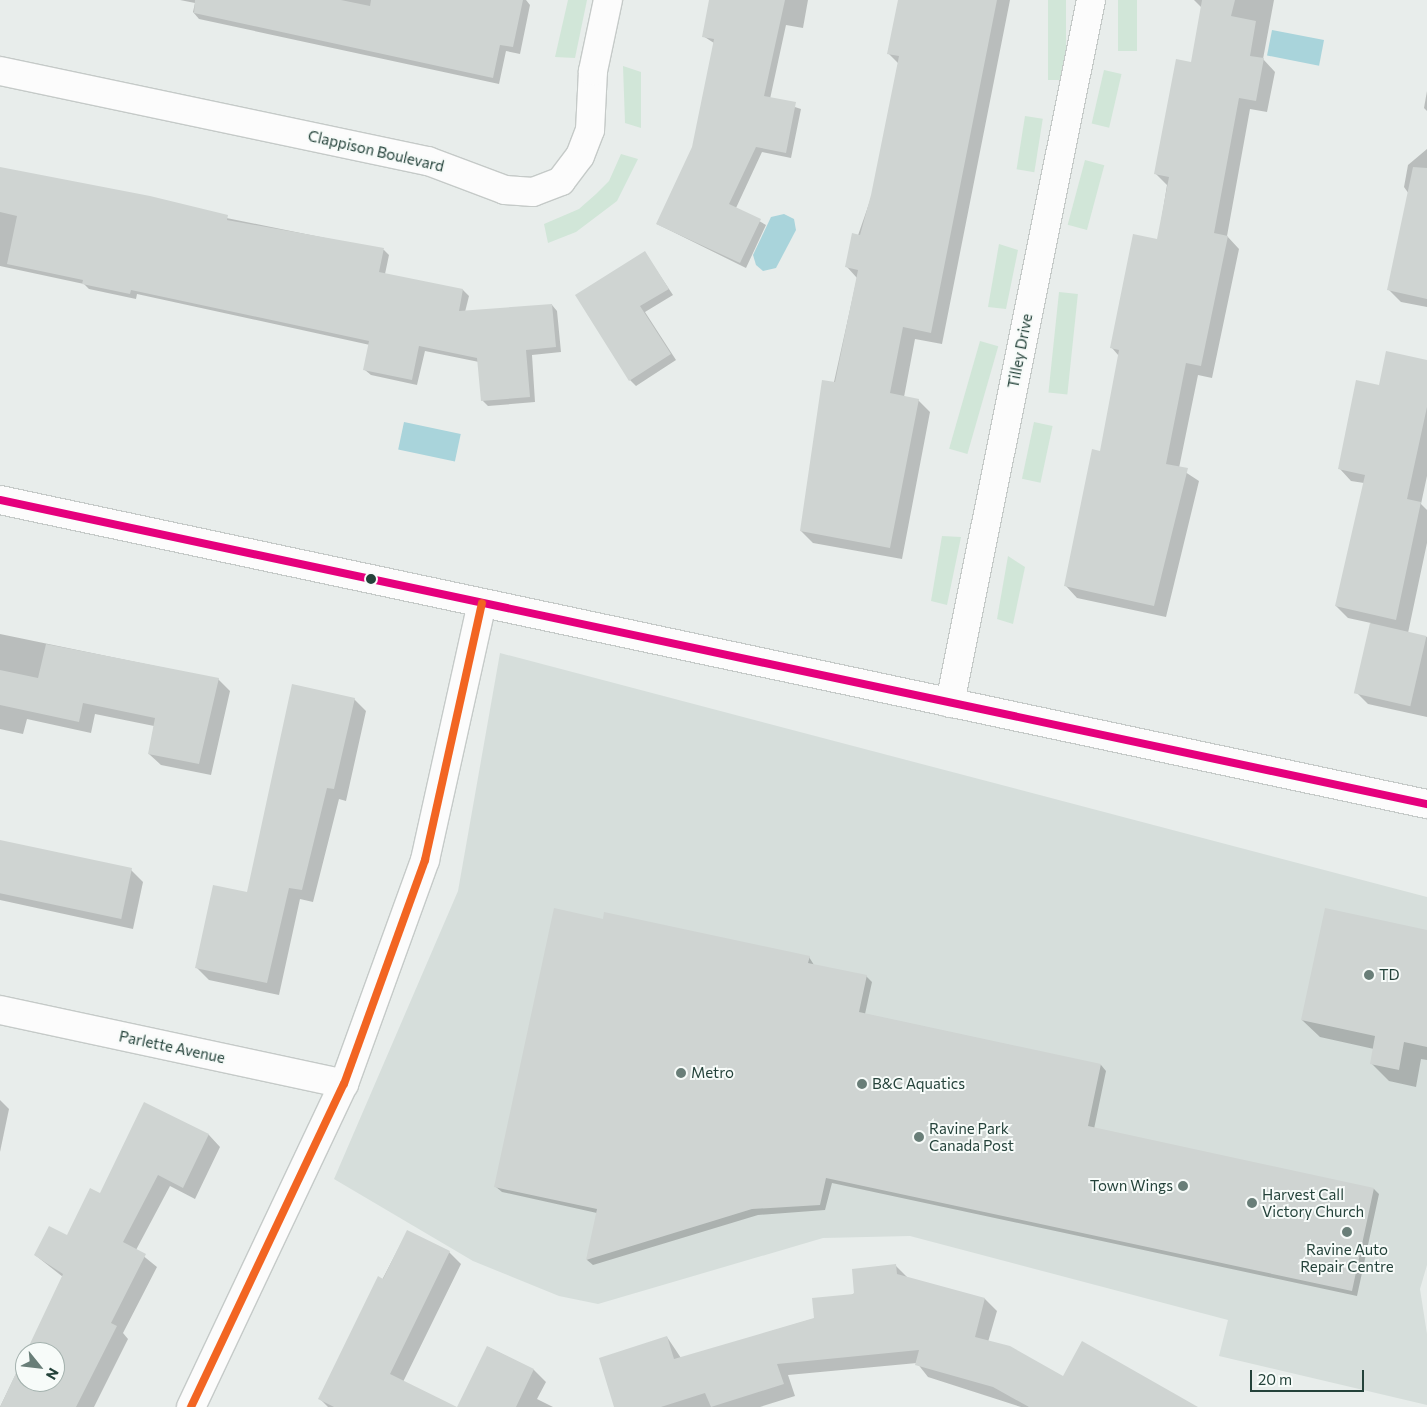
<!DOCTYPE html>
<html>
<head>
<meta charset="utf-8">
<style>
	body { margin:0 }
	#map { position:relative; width:1427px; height:1407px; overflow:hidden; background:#e8edeb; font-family:Commissioner,sans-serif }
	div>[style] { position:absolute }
	.built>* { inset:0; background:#d6dedb }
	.green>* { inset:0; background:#d1e6d8; transform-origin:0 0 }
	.water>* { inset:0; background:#a9d4db; transform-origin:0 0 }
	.shadow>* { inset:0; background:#0003 }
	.building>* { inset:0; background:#cfd4d2; transform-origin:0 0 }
	.roads { filter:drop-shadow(1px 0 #c5cac8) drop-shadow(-1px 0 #c5cac8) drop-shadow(0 1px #c5cac8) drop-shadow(0 -1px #c5cac8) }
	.minor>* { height:28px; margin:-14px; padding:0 14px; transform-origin:14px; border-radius:14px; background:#fcfcfc }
	.secondary>* { height:28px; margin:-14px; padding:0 14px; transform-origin:14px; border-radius:14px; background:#fcfcfc }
	.bus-1>* { height:8px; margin:-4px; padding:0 4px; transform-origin:4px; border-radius:4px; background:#e5007d }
	.bus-2>* { height:8px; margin:-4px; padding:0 4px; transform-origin:4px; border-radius:4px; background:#f26522 }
	.dots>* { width:14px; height:14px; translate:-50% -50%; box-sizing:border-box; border:2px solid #f7fbf9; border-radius:50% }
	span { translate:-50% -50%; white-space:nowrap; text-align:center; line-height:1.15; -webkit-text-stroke:4px #f7fbf9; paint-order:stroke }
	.street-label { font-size:15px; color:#24423a }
	.poi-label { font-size:15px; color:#24423a }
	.left { translate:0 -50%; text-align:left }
	.right { translate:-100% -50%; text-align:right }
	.north { position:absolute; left:15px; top:1342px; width:50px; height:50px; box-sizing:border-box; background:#f7fbf9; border:1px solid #a3b1ad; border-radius:50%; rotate:119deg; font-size:14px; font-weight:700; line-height:20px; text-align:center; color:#24423a }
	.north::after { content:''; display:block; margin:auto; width:18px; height:22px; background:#697e78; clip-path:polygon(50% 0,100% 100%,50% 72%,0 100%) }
	.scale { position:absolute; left:1250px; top:1370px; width:114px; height:22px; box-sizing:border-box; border:2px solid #24423a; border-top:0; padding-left:6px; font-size:15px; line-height:18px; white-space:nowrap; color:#24423a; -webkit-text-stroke:4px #f7fbf9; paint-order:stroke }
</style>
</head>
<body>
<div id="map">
	<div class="built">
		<div style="clip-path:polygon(500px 653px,1427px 897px,1427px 1265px,1420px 1289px,1427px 1334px,1427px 1405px,1219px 1356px,1228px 1320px,910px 1236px,823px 1238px,598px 1304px,559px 1296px,473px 1261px,334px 1179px,458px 891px)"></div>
	</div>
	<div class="green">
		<div style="clip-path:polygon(568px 0,587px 0,575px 58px,555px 57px)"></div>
		<div style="left:1048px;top:0;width:18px;height:80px"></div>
		<div style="left:1118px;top:0;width:19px;height:51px"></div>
		<div style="clip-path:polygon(623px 66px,641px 72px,641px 128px,625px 123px)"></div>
		<div style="left:1104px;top:70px;width:18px;height:55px;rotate:13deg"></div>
		<div style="left:1025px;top:116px;width:18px;height:54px;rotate:9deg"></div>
		<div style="clip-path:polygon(621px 154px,638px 159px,617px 201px,576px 232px,548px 243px,544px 224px,579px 209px,596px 194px,609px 181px)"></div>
		<div style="left:1085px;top:160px;width:20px;height:67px;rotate:15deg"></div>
		<div style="clip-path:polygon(999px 244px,1018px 250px,1006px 309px,988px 307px)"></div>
		<div style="left:1059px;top:292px;width:19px;height:101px;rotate:6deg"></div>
		<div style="left:980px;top:341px;width:19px;height:112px;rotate:16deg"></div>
		<div style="left:1034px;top:422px;width:19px;height:58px;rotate:12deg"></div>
		<div style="clip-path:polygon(942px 536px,961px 537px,947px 605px,931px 601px)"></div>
		<div style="clip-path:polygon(1008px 556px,1025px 567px,1013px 624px,997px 619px)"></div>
	</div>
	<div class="water">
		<div style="left:1272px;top:30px;width:53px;height:26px;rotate:11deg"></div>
		<div style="clip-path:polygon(784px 214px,794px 219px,796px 230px,776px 268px,763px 271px,756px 265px,753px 255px,771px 217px)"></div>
		<div style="left:404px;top:422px;width:58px;height:28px;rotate:12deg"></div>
	</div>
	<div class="shadow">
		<div style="clip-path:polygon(180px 0,526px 0,530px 5px,520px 54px,506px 51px,499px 84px,199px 19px,193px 12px,195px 3px)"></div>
		<div style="clip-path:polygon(710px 0,808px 0,803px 28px,786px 25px,770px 99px,801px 109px,791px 158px,762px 152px,736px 208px,766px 225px,746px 268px,657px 224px,694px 147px,714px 43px,703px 36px)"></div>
		<div style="clip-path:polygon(899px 0,1010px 0,942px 344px,915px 339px,904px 397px,918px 400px,930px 412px,902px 559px,813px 543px,801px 531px,857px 278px,847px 267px,872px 195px,899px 64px,888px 53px)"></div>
		<div style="clip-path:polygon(1194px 0,1274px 0,1263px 59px,1275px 72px,1267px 112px,1250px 109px,1227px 236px,1239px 249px,1212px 378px,1198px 375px,1179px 468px,1199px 481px,1166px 617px,1077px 598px,1066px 586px,1101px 452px,1119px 356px,1112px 348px,1158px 241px,1167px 185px,1155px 173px,1192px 63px,1202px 8px)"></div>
		<div style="clip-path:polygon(1427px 91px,1427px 111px,1424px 108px)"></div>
		<div style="clip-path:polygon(1427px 149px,1427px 307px,1401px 302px,1389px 290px,1409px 194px,1404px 187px,1408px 165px)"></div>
		<div style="clip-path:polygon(0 172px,384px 250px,389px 255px,385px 274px,463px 290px,469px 296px,465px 312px,552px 305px,557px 311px,561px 352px,532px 355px,535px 402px,488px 406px,482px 400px,479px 362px,425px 351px,417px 385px,371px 375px,365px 370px,370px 345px,137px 294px,136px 299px,89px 289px,84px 284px,0 266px)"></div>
		<div style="clip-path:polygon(645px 253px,673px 295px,645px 312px,676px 360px,636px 386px,630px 380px)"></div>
		<div style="clip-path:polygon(1427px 361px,1427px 476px,1421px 504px,1427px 510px,1427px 543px,1408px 633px,1427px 637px,1427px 717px,1368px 704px,1356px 692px,1371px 623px,1348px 618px,1336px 606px,1364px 483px,1351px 481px,1340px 469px,1380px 386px)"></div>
		<div style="clip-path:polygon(0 634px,218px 679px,230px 691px,211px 775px,161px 765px,149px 754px,154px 726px,95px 714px,91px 733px,27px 719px,23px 734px,0 729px)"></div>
		<div style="clip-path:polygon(354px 699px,366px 711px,346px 801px,339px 799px,313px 902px,300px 899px,279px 995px,209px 980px,197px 968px,248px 894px)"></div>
		<div style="clip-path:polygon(0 842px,131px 870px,143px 882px,133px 929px,0 900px)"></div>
		<div style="clip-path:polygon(604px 921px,809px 957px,814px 965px,866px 976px,872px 982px,865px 1014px,1101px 1065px,1106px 1071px,1094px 1129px,1374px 1189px,1379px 1194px,1357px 1296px,832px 1183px,825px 1210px,758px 1215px,593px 1265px,587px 1260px,597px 1213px,502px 1192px,496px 1187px)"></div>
		<div style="clip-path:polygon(1427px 932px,1427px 1060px,1421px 1059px,1416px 1087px,1389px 1081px,1371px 1063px,1374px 1049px,1320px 1037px,1302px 1020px)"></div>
		<div style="clip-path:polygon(0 1100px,9px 1109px,0 1152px)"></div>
		<div style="clip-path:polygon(144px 1104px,209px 1135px,220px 1147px,195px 1199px,170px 1186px,136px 1250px,157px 1267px,123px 1333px,128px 1339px,94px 1407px,0 1407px,25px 1355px,25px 1382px,55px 1382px,55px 1352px,27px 1352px,63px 1277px,35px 1255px,67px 1236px,100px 1195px)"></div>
		<div style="clip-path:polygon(407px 1232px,449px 1252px,461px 1264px,403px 1382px,415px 1407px,328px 1407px,320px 1399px)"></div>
		<div style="clip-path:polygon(896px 1266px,908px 1278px,985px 1299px,997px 1311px,988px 1342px,1063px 1378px,1195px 1407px,1021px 1407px,928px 1377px,917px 1363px,788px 1375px,795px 1396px,760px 1407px,616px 1407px,667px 1337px,681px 1358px,816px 1318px)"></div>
		<div style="clip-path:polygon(488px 1347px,534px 1370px,546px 1382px,537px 1399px,553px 1407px,458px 1407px)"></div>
	</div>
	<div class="building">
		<div style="clip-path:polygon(195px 0,341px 0,370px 6px,371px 0,523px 0,513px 47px,500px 45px,493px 78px,194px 13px)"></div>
		<div style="clip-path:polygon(709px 0,785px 0,764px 96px,796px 102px,786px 153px,756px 147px,729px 204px,761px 219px,740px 263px,656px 224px,692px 147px,714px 39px,702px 37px)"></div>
		<div style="clip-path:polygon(898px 0,997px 0,931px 333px,903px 327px,890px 393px,919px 399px,890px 548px,800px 531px,822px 380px,835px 382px,858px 270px,845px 267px,852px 233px,860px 235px,871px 195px,899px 56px,887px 54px)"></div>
		<div style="clip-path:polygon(1202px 0,1235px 0,1231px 16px,1256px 21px,1250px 56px,1264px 58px,1256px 101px,1239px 98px,1214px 233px,1228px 236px,1201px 366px,1186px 363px,1166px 464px,1188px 468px,1154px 606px,1064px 586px,1092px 449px,1100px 451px,1119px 350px,1110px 348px,1133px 234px,1157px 239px,1169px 177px,1154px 174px,1157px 158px,1176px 59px,1191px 62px)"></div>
		<div style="clip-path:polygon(0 167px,150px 196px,228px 215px,227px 220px,384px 248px,379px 272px,463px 289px,459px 311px,552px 304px,556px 347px,526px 350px,530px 397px,481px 401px,477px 358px,419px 346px,412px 380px,363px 370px,369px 341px,131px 290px,130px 294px,82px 284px,83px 280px,7px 264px,17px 216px,0 212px)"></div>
		<div style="clip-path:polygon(1413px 167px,1427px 168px,1427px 299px,1387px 290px)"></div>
		<div style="clip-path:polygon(645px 251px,669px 289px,640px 306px,671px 354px,629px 381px,575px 295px)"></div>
		<div style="clip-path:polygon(1386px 351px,1427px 360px,1427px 407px,1407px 499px,1421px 502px,1396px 620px,1335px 606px,1365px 475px,1338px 469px,1356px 380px,1379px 385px)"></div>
		<div style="left:1370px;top:623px;width:58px;height:72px;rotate:13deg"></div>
		<div style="clip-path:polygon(46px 644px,219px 678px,199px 764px,148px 754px,155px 718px,83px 703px,79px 722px,0 705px,0 670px,38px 678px)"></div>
		<div style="clip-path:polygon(292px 684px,355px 698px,334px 789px,327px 788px,302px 890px,289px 888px,267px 983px,195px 968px,213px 885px,247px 892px)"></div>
		<div style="left:0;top:840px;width:135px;height:52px;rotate:12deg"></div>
		<div style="clip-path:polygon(554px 908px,603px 919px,604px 912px,810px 956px,808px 963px,867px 975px,859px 1012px,1101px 1064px,1088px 1126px,1374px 1188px,1352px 1291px,826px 1178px,820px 1205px,752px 1209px,586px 1260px,597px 1209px,494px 1187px)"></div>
		<div style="clip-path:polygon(1325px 908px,1427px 930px,1427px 1047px,1404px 1042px,1399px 1070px,1370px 1064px,1375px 1036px,1301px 1020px)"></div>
		<div style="clip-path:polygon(evenodd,144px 1102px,209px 1134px,183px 1188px,158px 1175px,123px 1242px,146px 1254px,111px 1323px,117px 1326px,76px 1407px,0 1407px,63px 1274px,34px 1255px,49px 1226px,67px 1235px,90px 1188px,100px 1193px,144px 1102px,25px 1352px,55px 1352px,55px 1382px,25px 1382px,25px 1352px)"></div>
		<div style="clip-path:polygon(407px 1230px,450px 1251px,390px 1374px,457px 1407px,487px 1346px,534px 1369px,516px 1407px,334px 1407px,318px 1399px,378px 1276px,383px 1279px)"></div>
		<div style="clip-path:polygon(896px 1264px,897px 1274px,985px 1298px,975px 1337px,1010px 1346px,1063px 1376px,1082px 1341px,1198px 1407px,1029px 1407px,993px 1387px,915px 1365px,919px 1350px,777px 1364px,784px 1384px,711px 1407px,705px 1393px,661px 1407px,614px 1407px,599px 1358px,667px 1336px,674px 1359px,814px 1318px,812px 1298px,854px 1294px,852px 1269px)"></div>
	</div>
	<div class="roads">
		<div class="minor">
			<div style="left:0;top:71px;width:437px;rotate:11.9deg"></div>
			<div style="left:428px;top:161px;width:82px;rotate:20.6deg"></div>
			<div style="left:505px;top:190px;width:28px;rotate:4deg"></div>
			<div style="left:533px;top:192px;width:30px;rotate:-21deg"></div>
			<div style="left:561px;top:181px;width:31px;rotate:-53deg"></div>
			<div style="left:580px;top:156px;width:28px;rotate:-69deg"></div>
			<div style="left:590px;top:130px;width:59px;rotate:-87.1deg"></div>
			<div style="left:593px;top:71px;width:73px;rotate:-78.1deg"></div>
			<div style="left:950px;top:703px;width:717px;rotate:-78.66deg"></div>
			<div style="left:0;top:1010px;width:352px;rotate:12.1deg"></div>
			<div style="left:191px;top:1407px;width:357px;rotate:-64.7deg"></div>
			<div style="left:344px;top:1084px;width:238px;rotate:-70.1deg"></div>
			<div style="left:425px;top:860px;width:263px;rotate:-77.5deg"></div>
		</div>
		<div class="secondary">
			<div style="left:0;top:500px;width:1459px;rotate:12.03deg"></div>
		</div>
	</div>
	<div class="bus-1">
		<div style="left:0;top:500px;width:1459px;rotate:12.03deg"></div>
	</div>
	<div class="bus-2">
		<div style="left:191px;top:1407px;width:357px;rotate:-64.7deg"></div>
		<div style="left:344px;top:1084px;width:238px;rotate:-70.1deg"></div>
		<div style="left:425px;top:860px;width:263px;rotate:-77.5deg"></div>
	</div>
	<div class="dots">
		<div style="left:371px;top:579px;background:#24423a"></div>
		<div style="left:1369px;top:975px;background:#697e78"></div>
		<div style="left:681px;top:1073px;background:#697e78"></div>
		<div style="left:862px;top:1084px;background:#697e78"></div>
		<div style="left:919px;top:1137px;background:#697e78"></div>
		<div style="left:1183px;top:1186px;background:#697e78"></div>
		<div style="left:1252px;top:1203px;background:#697e78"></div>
		<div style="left:1347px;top:1232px;background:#697e78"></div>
	</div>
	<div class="street-label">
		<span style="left:376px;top:151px;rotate:13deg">Clappison Boulevard</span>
		<span style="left:1020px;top:351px;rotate:-79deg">Tilley Drive</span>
		<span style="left:172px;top:1047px;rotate:12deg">Parlette Avenue</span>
	</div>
	<div class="poi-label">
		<span class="left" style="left:1379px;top:975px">TD</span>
		<span class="left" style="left:691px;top:1073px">Metro</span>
		<span class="left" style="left:872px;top:1084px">B&amp;C Aquatics</span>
		<span class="left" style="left:929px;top:1137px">Ravine Park<br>Canada Post</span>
		<span class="right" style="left:1173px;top:1186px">Town Wings</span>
		<span class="left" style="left:1262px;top:1203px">Harvest Call<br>Victory Church</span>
		<span style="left:1347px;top:1258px">Ravine Auto<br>Repair Centre</span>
	</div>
	<div class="north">N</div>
	<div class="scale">20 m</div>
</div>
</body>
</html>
